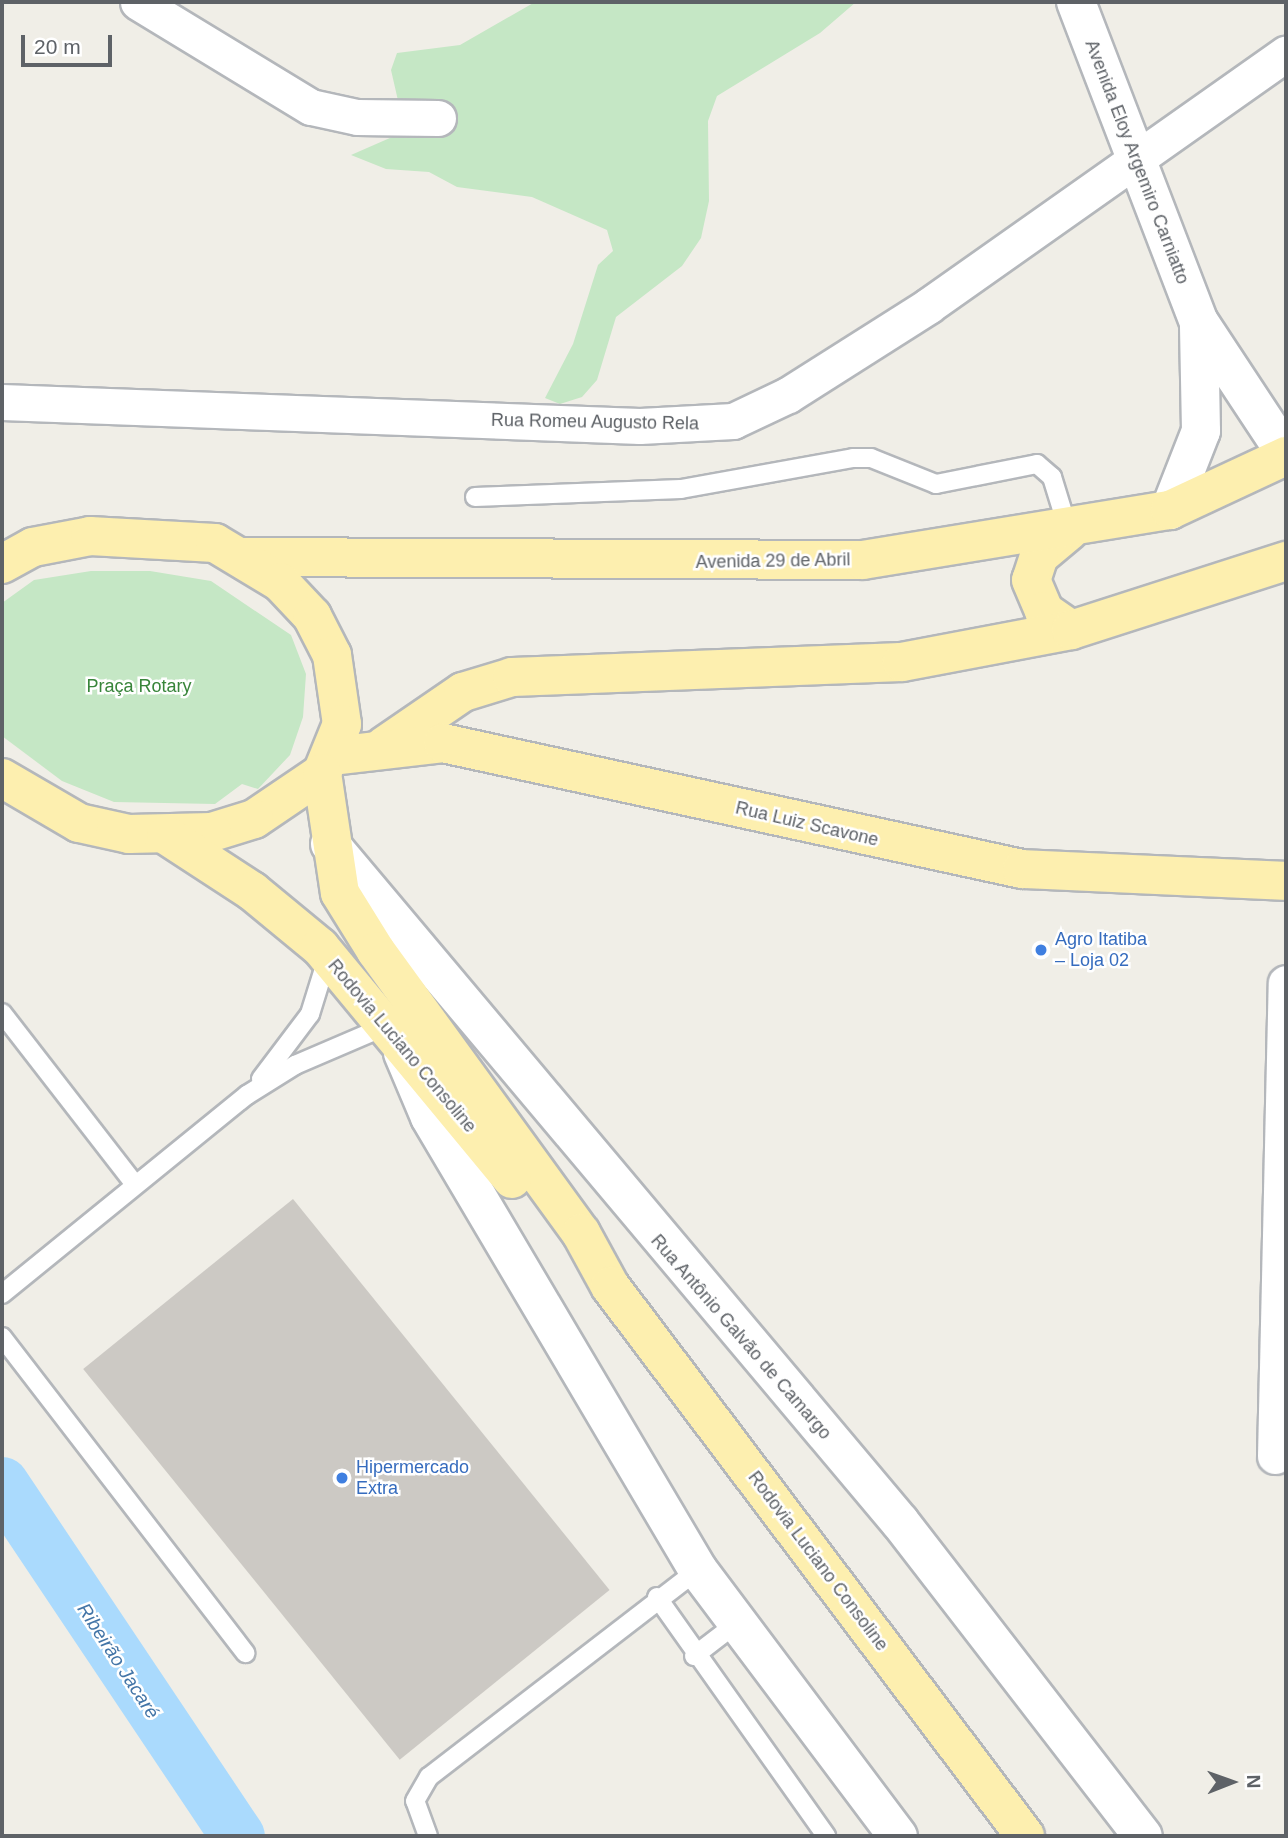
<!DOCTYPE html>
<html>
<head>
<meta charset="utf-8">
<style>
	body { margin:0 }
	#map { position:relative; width:1288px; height:1838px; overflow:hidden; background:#f0eee7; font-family:Helvetica,sans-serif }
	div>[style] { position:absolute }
	.green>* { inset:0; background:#c5e7c5 }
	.river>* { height:54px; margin:-27px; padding:0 27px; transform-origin:27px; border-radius:27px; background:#aadafd }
	.building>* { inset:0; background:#ccc9c4; transform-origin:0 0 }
	.roads { filter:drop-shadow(2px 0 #b4b7bb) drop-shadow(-2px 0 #b4b7bb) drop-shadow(0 2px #b4b7bb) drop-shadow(0 -2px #b4b7bb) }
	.lane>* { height:18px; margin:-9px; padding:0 9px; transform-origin:9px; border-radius:9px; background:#fff }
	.street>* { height:35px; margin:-17.5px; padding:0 17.5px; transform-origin:17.5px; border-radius:17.5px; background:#fff }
	.secondary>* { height:38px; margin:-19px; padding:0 19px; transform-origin:19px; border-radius:19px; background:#fff }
	.primary>* { height:38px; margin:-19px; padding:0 19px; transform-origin:19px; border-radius:19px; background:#fdefaf }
	.dots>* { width:19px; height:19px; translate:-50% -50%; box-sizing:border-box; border:4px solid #fff; border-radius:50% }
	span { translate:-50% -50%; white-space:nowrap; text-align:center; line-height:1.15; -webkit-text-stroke:5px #fff; paint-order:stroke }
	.street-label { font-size:18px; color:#5e6267 }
	.park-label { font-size:18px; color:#38853a }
	.shop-label { font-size:18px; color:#366cbe }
	.left { translate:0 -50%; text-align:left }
	.water-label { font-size:19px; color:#4375a7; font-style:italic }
	.frame { position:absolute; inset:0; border:4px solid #5e6267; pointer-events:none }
	.north { position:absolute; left:1197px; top:1747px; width:70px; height:70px; -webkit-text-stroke:5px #fff; paint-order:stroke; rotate:89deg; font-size:19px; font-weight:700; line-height:28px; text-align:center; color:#5e6267 }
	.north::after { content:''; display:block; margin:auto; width:24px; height:32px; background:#5e6267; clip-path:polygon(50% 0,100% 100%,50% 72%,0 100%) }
	.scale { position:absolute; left:21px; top:35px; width:91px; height:32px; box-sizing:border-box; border:4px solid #5e6267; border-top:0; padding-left:9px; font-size:21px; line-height:24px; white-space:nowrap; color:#5e6267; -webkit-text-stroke:5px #fff; paint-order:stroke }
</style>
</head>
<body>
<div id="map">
	<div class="green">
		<div style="clip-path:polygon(535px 2px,856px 2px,820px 33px,717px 96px,708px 121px,709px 201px,701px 238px,682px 266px,616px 317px,597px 380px,582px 397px,560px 404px,545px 398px,573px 344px,598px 265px,613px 251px,607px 230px,532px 197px,457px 187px,429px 172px,386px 169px,351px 155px,399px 134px,402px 118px,391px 70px,397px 53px,460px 45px)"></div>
		<div style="clip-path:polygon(91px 571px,150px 571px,211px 581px,291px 635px,306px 674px,303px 717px,290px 755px,258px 789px,242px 784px,215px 804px,114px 802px,62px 781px,2px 736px,2px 603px,34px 580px)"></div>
	</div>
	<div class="river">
		<div style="left:2px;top:1484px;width:424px;rotate:56.2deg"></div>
	</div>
	<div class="building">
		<div style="left:293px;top:1199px;width:503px;height:270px;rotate:51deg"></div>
	</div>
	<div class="roads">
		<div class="lane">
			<div style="left:475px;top:497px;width:206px;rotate:-2.2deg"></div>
			<div style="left:681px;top:489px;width:175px;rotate:-10.2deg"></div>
			<div style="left:853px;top:458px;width:18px"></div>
			<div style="left:871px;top:458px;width:70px;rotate:21.8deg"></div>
			<div style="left:936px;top:484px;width:103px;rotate:-11.2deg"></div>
			<div style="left:1037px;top:464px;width:20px;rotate:41deg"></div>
			<div style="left:1052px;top:477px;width:54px;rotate:72.9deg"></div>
			<div style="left:2px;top:1013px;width:214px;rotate:52.2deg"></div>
			<div style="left:261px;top:1079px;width:81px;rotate:-53deg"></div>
			<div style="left:310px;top:1014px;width:58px;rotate:-72.8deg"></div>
			<div style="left:2px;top:1294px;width:316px;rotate:-39.1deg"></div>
			<div style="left:247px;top:1095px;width:57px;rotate:-32deg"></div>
			<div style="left:295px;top:1065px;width:99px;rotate:-23.2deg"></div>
			<div style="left:2px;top:1337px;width:399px;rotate:52.4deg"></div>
			<div style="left:657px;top:1597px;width:293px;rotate:54.7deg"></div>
			<div style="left:694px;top:1656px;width:54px;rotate:-37.5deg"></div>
			<div style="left:428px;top:1836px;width:37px;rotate:-110deg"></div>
			<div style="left:415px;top:1801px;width:28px;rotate:-60deg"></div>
			<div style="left:429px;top:1777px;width:339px;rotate:-37.6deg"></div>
		</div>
		<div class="street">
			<div style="left:138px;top:2px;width:202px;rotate:31.3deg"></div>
			<div style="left:311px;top:107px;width:47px;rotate:12.3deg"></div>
			<div style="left:357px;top:117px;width:81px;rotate:0.7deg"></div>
			<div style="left:2px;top:402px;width:638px;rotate:2.15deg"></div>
			<div style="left:640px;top:426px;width:93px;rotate:-3.1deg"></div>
			<div style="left:733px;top:421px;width:61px;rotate:-25.3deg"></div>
			<div style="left:788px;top:395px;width:166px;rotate:-32.4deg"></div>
			<div style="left:928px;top:306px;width:438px;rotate:-35.2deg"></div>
			<div style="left:1275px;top:1456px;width:473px;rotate:-88.7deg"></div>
		</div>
		<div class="secondary">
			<div style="left:1076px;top:2px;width:343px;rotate:69deg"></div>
			<div style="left:1199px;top:322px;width:158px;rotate:56.6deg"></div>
			<div style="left:1170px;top:510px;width:85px;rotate:-68.6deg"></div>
			<div style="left:1201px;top:431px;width:107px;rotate:-91.1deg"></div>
			<div style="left:330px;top:844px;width:886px;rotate:49.95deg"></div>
			<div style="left:900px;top:1522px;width:397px;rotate:52.3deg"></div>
			<div style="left:403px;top:1053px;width:69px;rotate:67.1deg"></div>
			<div style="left:430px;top:1117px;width:526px;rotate:59.39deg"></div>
			<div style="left:698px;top:1570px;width:333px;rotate:53.1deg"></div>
		</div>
		<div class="primary">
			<div style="left:1069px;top:531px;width:39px;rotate:140deg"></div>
			<div style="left:1039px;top:556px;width:25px;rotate:108deg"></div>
			<div style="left:1031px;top:580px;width:34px;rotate:67deg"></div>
			<div style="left:1044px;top:611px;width:33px;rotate:35deg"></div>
			<div style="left:244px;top:557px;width:619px;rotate:0.28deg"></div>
			<div style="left:863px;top:560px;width:311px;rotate:-9.3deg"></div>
			<div style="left:1170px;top:510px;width:128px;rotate:-25deg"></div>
			<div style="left:2px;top:564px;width:35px;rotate:-29deg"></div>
			<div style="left:33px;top:547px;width:58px;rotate:-10.9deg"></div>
			<div style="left:90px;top:536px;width:125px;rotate:3.2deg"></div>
			<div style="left:215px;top:543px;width:76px;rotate:31deg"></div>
			<div style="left:280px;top:582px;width:47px;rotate:46.7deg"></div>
			<div style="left:312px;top:616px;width:44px;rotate:62.9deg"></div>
			<div style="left:332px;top:655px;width:70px;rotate:81.8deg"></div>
			<div style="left:342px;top:724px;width:53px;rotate:112.2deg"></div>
			<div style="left:322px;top:773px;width:82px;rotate:145.9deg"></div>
			<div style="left:254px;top:819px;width:44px;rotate:162.8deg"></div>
			<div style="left:212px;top:832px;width:83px;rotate:178.6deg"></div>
			<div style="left:129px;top:834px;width:51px;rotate:-167.6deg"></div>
			<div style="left:79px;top:823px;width:89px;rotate:-149.7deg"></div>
			<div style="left:384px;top:746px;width:96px;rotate:-34.4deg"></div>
			<div style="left:463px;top:692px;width:51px;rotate:-17deg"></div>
			<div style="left:512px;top:677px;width:390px;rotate:-2.2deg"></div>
			<div style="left:902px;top:662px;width:172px;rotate:-10.7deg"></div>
			<div style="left:1071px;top:630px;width:226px;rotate:-17.8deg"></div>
			<div style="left:333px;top:756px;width:111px;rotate:-6.7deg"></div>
			<div style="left:443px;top:743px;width:593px;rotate:12.28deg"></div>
			<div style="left:1022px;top:869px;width:264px;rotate:2.6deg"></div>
			<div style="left:322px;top:773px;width:121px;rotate:81.5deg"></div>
			<div style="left:340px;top:893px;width:68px;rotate:58.2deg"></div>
			<div style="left:376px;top:951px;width:349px;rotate:54deg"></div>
			<div style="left:581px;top:1233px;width:60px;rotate:61.3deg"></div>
			<div style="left:610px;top:1286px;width:689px;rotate:52.96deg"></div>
			<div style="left:166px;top:835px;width:103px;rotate:33.1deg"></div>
			<div style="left:252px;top:891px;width:88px;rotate:39.5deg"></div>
			<div style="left:320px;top:947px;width:301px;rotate:50.4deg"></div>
		</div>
	</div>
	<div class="dots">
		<div style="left:1041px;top:950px;background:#3f7fe0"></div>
		<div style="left:342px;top:1478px;background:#3f7fe0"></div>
	</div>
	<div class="street-label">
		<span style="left:1137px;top:162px;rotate:69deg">Avenida Eloy Argemiro Carniatto</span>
		<span style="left:595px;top:422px;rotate:1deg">Rua Romeu Augusto Rela</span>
		<span style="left:773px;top:561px;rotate:-1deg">Avenida 29 de Abril</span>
		<span style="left:807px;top:824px;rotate:13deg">Rua Luiz Scavone</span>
		<span style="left:402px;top:1046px;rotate:50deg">Rodovia Luciano Consoline</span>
		<span style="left:741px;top:1337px;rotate:49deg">Rua Antônio Galvão de Camargo</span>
		<span style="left:818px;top:1561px;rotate:53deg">Rodovia Luciano Consoline</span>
	</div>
	<div class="park-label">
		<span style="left:139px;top:686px">Praça Rotary</span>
	</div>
	<div class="shop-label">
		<span class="left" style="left:1055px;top:950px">Agro Itatiba<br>– Loja 02</span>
		<span class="left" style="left:356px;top:1478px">Hipermercado<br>Extra</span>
	</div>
	<div class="water-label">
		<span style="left:118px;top:1661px;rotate:57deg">Ribeirão Jacaré</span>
	</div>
	<div class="frame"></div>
	<div class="north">N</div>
	<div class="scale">20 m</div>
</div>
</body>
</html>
